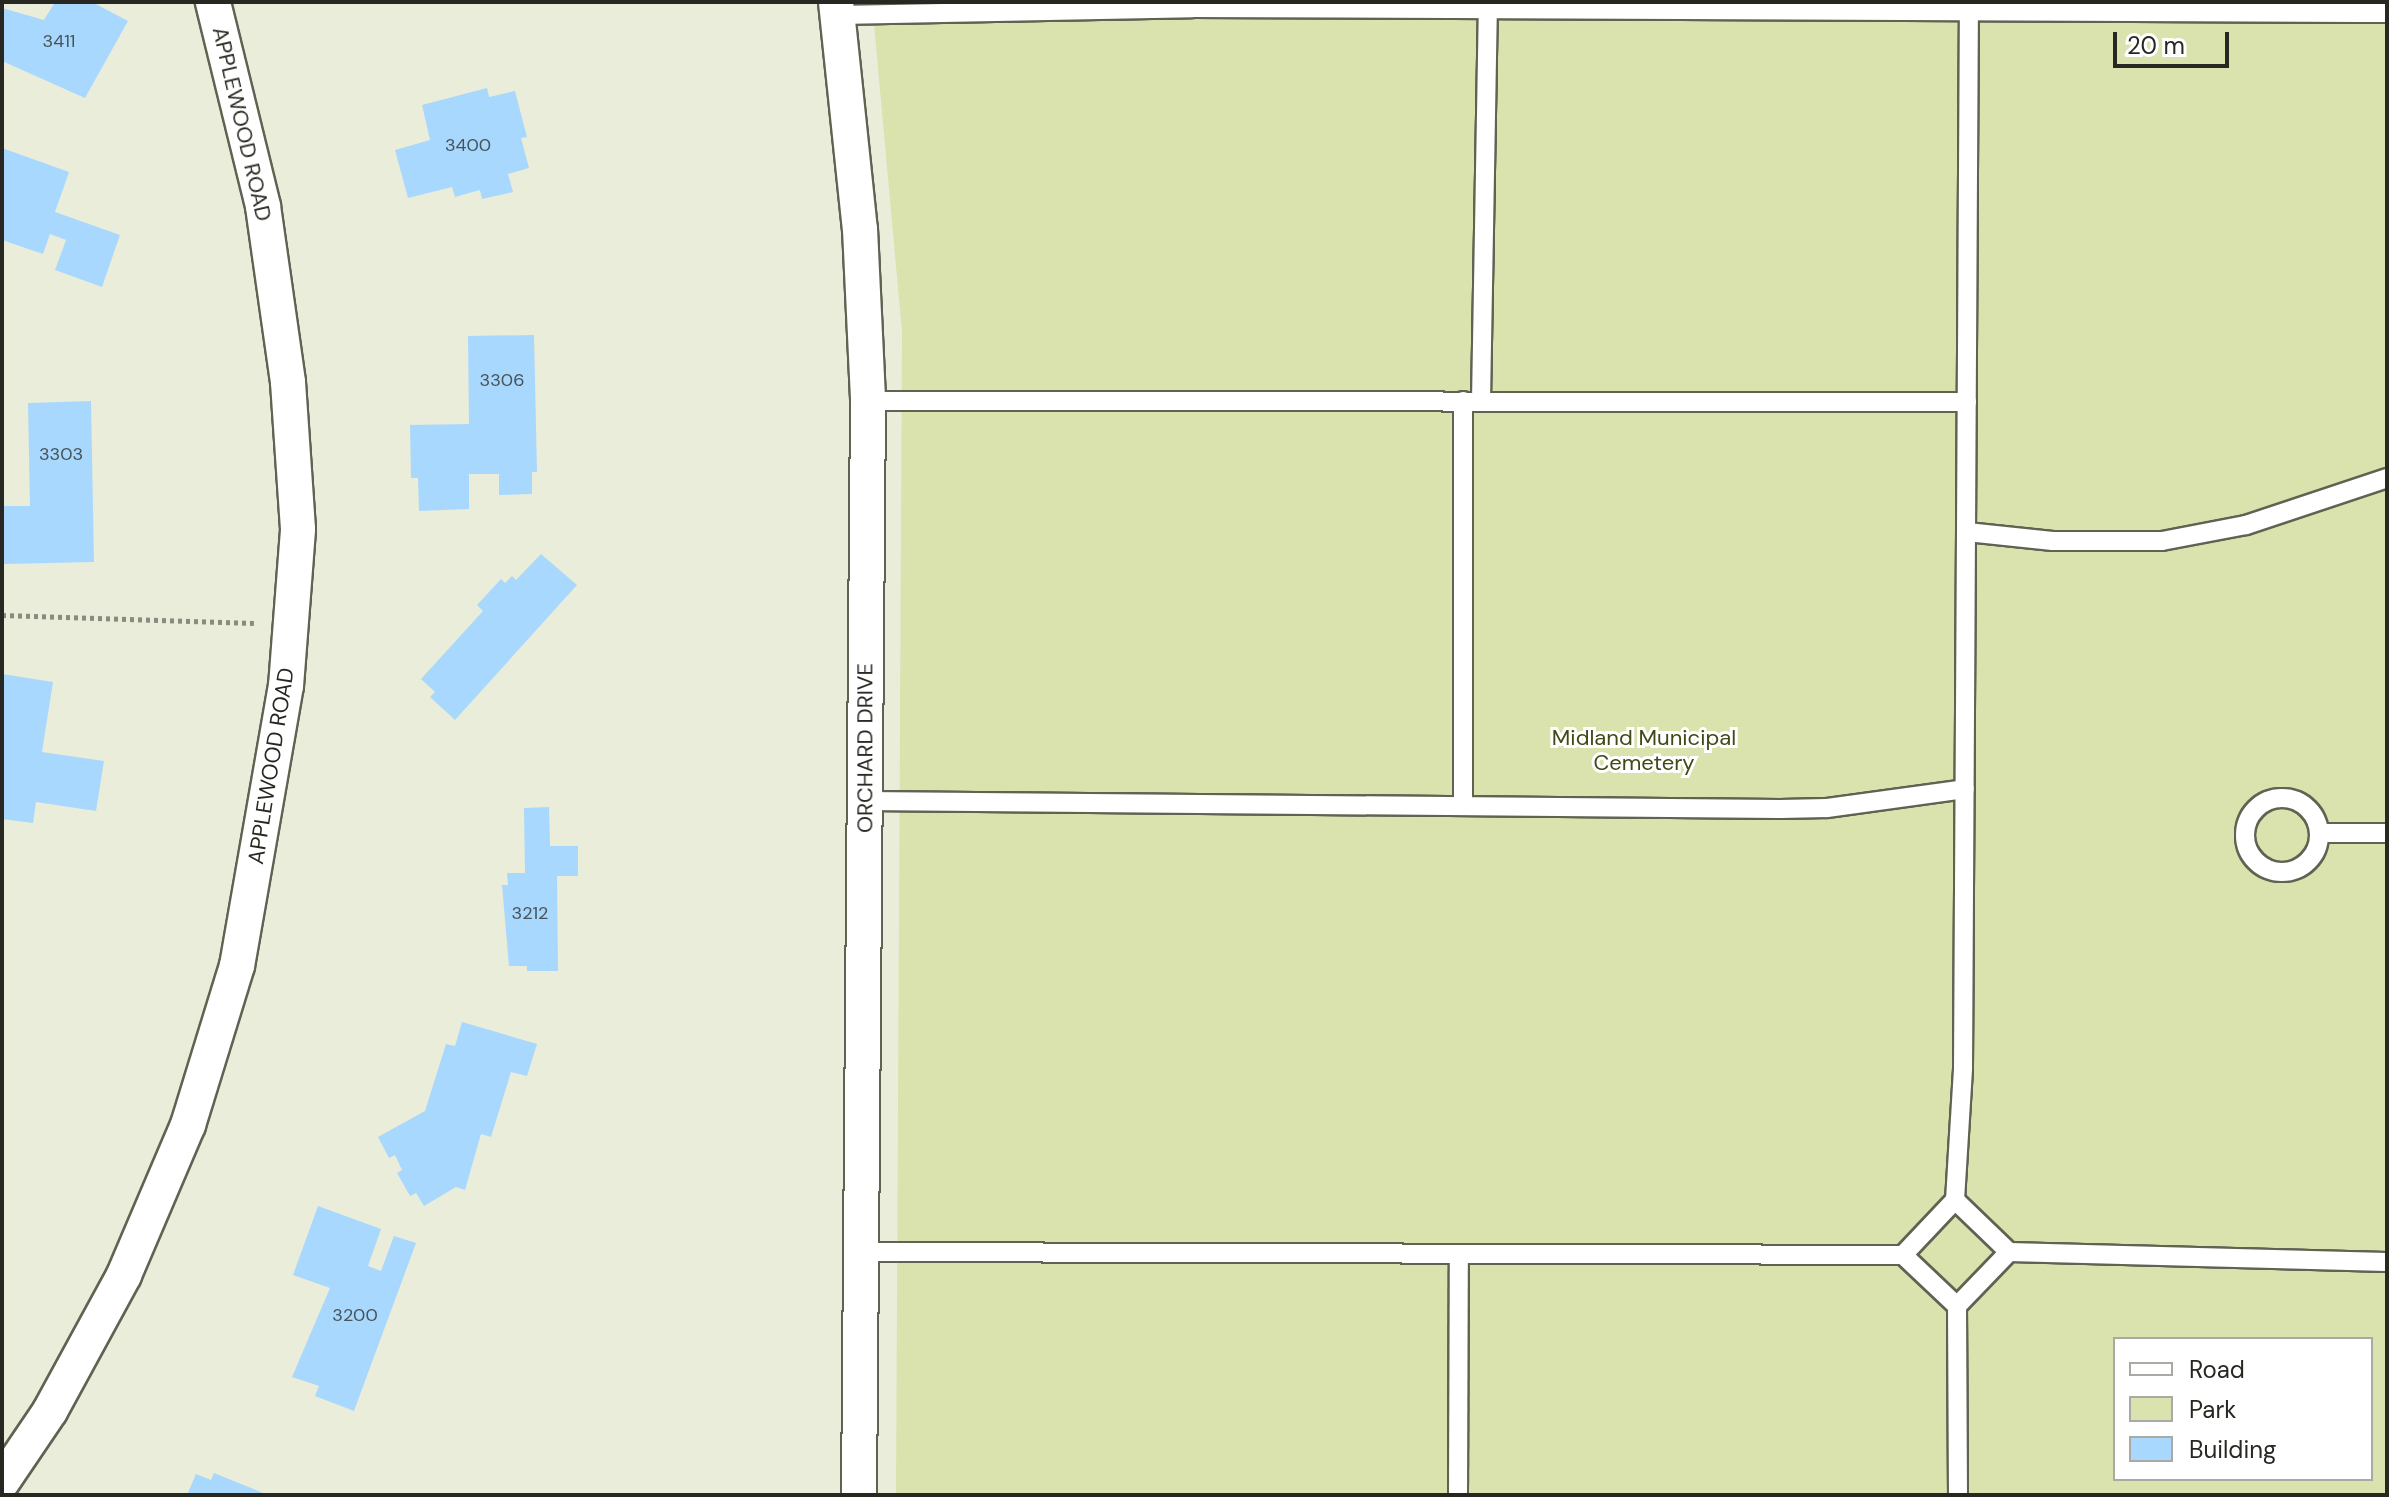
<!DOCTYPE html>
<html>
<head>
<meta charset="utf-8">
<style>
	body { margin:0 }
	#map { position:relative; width:2389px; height:1497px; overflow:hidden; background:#eaedda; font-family:"DM Sans",sans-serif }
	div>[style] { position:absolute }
	.green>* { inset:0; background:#dae2ae }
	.building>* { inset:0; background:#a8d8fe }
	.path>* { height:5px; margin-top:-2.5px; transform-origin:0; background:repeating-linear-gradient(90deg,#898b7e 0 4px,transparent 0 8px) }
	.roads { filter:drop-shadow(2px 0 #606252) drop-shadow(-2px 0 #606252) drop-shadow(0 2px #606252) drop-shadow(0 -2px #606252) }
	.service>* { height:18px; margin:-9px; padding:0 9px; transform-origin:9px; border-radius:9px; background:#fff }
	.service>.ring { margin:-9px; padding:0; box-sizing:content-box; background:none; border:18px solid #fff; border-radius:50% }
	.minor>* { height:34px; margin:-17px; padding:0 17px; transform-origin:17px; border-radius:17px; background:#fff }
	span { translate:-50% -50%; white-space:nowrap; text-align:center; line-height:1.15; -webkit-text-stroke:6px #fff; paint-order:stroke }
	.number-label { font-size:18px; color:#475458 }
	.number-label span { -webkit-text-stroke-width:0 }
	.street-label { font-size:22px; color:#272821 }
	.park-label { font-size:22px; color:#434815 }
	.frame { position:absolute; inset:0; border:4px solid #272821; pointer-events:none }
	.legend { position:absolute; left:2113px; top:1337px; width:260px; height:144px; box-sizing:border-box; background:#fff; border:2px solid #a9a9a6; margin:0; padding:10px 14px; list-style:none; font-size:24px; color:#272821 }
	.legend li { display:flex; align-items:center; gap:16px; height:40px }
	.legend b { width:40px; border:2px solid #a9a9a6 }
	.scale { position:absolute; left:2113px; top:32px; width:116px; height:36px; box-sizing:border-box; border:4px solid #272821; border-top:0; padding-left:10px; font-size:24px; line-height:28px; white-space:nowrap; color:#272821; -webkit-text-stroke:6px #fff; paint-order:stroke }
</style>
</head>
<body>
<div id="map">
	<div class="green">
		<div style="clip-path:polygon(evenodd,872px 2px,2387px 2px,2387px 1495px,896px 1495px,902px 332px,872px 2px,2115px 1339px,2371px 1339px,2371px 1479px,2115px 1479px,2115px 1339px)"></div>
	</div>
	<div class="building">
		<div style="clip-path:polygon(55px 2px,92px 2px,128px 21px,85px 98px,2px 61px,2px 8px,44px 20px)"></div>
		<div style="clip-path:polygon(487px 88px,489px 97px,515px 91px,527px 137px,521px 138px,529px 168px,508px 174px,513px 192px,482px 199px,480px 190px,455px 197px,452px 187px,408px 198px,395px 150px,430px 140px,422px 105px)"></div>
		<div style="clip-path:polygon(2px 148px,69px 172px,55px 212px,120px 235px,102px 287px,55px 270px,66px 240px,50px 234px,43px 254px,2px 240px)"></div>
		<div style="clip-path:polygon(534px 335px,537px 472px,532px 472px,532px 494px,499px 495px,499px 474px,469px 474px,469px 509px,419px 511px,418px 478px,411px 478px,410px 425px,469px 424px,468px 336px)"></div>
		<div style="clip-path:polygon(91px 401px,94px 562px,3px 564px,2px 506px,30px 506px,28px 403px)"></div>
		<div style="clip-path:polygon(541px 554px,577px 585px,455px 720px,430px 697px,435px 692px,421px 679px,483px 611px,477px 605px,501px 579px,505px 583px,512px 576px,516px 580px)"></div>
		<div style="clip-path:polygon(2px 674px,53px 682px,42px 752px,104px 761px,96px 811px,36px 802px,33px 823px,2px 819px)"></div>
		<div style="clip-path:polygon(549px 807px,550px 846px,578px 846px,578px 876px,557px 876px,558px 971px,527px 971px,527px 966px,509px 966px,502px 885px,508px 885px,507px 873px,525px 873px,524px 808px)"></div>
		<div style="clip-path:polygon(462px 1022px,537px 1044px,527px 1076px,511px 1072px,491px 1137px,481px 1134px,465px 1190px,456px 1187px,424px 1206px,416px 1193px,410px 1196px,397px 1173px,402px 1170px,395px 1155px,389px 1158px,378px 1137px,425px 1111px,446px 1044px,455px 1046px)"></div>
		<div style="clip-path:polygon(318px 1206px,381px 1229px,368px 1266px,381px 1271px,394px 1236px,416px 1243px,354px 1411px,315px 1396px,319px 1386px,292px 1377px,330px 1288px,293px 1275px)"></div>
		<div style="clip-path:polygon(214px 1473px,268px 1495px,187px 1495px,196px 1474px,211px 1480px)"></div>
	</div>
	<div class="path">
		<div style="left:2px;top:615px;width:252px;rotate:1.8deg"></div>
	</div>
	<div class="roads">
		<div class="service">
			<div style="left:838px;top:15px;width:354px;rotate:-1.1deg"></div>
			<div style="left:1192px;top:8px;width:1195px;rotate:0.24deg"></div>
			<div style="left:868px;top:401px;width:1099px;rotate:0.05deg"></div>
			<div style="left:1463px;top:401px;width:402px;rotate:90deg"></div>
			<div style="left:1481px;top:401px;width:399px;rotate:-89deg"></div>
			<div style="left:1967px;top:532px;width:86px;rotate:6deg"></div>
			<div style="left:2053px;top:541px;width:109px"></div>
			<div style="left:2162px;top:541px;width:86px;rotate:-10.8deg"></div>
			<div style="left:2246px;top:525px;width:149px;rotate:-18.4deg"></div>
			<div class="ring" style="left:2245px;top:798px;width:56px;height:56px"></div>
			<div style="left:865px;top:801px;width:915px;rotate:0.5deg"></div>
			<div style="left:1780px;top:809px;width:47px;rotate:-1.2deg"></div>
			<div style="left:1827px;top:808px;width:139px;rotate:-7.8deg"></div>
			<div style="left:2319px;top:833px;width:68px"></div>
			<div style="left:1955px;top:1200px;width:75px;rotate:43.9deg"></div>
			<div style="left:2009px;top:1252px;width:75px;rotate:133.9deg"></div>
			<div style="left:1957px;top:1306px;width:74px;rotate:-136.6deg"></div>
			<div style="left:1903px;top:1255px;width:76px;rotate:-46.6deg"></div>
			<div style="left:1955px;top:1200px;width:132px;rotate:-86.5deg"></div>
			<div style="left:1963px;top:1068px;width:1066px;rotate:-89.68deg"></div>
			<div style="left:861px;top:1252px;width:1042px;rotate:0.16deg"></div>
			<div style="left:2009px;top:1252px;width:378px;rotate:1.5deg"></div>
			<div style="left:1957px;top:1306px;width:189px;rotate:89.7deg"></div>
			<div style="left:1458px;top:1495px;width:241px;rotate:-89.8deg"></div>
		</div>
		<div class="minor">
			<div style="left:836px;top:2px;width:228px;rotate:84deg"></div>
			<div style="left:860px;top:229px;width:172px;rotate:87.3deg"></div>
			<div style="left:868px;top:401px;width:1094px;rotate:90.47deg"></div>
			<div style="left:2px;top:1482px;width:86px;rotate:-55.9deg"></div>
			<div style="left:50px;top:1411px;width:155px;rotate:-61.4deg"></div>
			<div style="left:124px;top:1275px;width:163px;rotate:-66.9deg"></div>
			<div style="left:188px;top:1125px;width:166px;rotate:-72.9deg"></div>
			<div style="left:237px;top:966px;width:284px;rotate:-80.1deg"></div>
			<div style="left:286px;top:686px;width:157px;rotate:-85.6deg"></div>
			<div style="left:298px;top:529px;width:147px;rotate:-93.9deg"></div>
			<div style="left:288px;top:382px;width:178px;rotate:-98.1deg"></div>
			<div style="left:263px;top:206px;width:210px;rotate:-103.8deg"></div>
		</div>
	</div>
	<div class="number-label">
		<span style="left:59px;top:41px">3411</span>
		<span style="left:468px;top:145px">3400</span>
		<span style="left:502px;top:380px">3306</span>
		<span style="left:61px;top:454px">3303</span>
		<span style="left:530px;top:913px">3212</span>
		<span style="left:355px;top:1315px">3200</span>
	</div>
	<div class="street-label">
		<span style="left:242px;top:124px;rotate:77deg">APPLEWOOD ROAD</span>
		<span style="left:865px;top:748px;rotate:-90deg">ORCHARD DRIVE</span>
		<span style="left:271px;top:766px;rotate:-81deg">APPLEWOOD ROAD</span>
	</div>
	<div class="park-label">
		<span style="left:1644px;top:750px">Midland Municipal<br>Cemetery</span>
	</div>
	<div class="frame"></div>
	<ul class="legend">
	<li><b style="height:10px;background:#fff"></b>Road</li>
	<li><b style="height:22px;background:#dae2ae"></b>Park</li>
	<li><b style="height:22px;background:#a8d8fe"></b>Building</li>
	</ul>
	<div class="scale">20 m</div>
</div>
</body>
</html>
